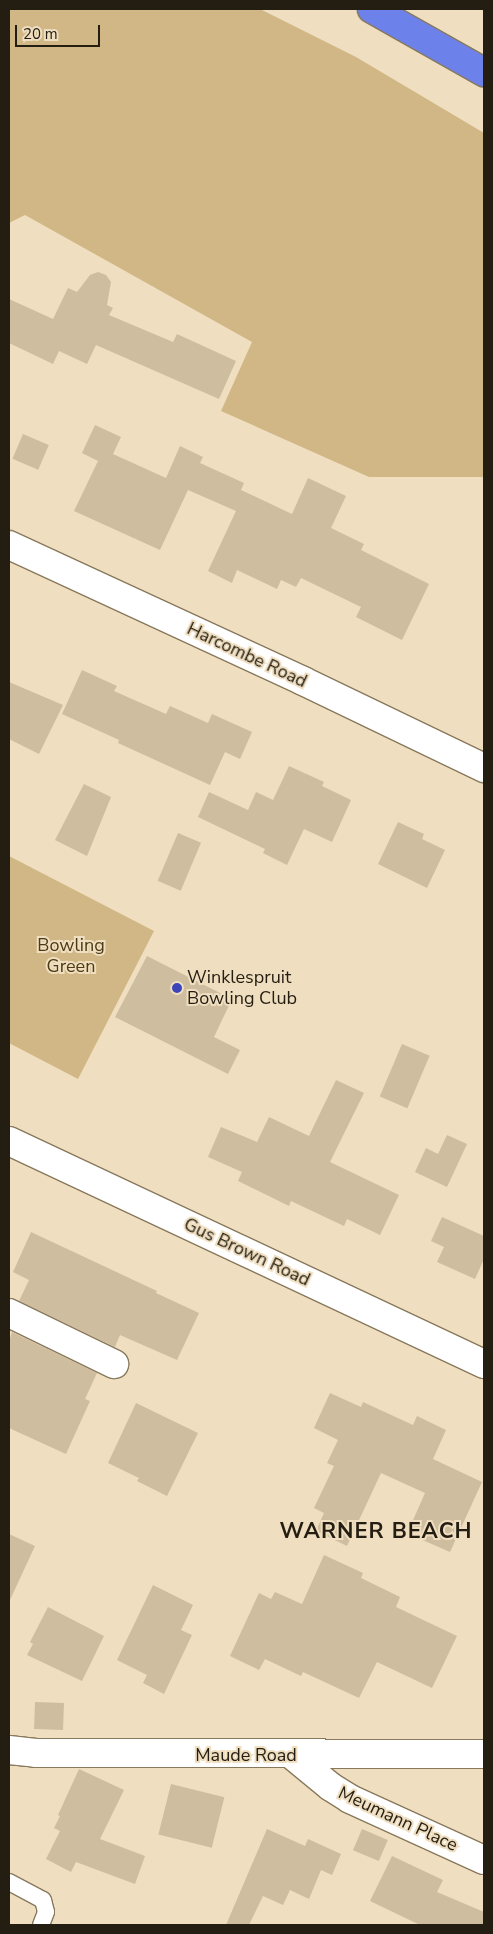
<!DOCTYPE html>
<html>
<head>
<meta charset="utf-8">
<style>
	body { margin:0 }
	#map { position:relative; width:493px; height:1934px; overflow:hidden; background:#efdebf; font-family:"Nunito Sans",sans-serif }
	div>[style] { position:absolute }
	.green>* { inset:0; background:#d1b786 }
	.building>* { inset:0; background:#cebd9f; transform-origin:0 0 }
	.roads { filter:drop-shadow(1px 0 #88795c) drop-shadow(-1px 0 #88795c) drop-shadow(0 1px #88795c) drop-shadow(0 -1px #88795c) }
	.lane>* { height:16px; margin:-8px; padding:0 8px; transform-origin:8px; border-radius:8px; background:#fff }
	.street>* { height:28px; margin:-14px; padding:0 14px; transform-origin:14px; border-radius:14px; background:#fff }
	.highway>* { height:28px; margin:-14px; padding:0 14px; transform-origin:14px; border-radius:14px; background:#6d81eb }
	.dots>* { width:14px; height:14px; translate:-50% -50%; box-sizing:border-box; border:2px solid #efdebf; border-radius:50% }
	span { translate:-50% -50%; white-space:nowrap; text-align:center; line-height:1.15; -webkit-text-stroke:4px #efdebf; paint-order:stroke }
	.street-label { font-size:18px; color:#231d12 }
	.park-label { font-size:18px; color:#4c3a14 }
	.poi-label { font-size:18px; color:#231d12 }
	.left { translate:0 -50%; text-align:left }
	.district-label { font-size:22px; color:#231d12; font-weight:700; letter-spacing:1px }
	.frame { position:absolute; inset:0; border:10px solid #231d12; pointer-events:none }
	.scale { position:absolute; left:15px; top:25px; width:85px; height:22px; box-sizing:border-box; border:2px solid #231d12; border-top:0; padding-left:6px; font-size:15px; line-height:18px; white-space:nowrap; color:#231d12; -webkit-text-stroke:4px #efdebf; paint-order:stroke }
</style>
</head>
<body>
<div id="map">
	<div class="green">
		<div style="clip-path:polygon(9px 9px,260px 9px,356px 57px,484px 133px,484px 477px,369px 477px,221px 411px,252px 342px,25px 215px,9px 223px)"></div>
		<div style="clip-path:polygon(9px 856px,154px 931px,78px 1079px,9px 1043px)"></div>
	</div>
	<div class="building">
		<div style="clip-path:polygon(98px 272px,106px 275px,111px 282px,107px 305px,113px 308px,109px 315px,173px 342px,177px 334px,236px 361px,219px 399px,96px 345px,87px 364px,59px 351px,53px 364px,9px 343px,9px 299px,53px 319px,68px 288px,77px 292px,90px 275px)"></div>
		<div style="clip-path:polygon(95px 425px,121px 437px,113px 454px,166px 478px,180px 446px,203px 457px,200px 463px,244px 483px,241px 490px,292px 514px,308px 478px,346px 496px,331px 528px,364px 544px,361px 550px,429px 584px,402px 640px,356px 617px,361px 607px,301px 578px,296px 587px,281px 580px,277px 589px,237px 570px,232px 583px,208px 571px,236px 511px,188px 490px,160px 550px,74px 511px,98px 461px,82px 453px)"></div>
		<div style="left:23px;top:434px;width:28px;height:27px;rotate:23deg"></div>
		<div style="clip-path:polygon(82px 670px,117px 686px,114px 691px,166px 714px,170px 706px,208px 723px,212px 714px,252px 732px,240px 759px,225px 752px,210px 785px,118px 743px,119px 740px,62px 714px)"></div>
		<div style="clip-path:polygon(9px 682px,63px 705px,39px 754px,9px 739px)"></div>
		<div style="clip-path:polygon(289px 766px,324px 782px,322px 786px,351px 800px,332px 842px,304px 829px,287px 865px,263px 853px,265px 849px,198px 817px,209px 792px,248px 810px,256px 792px,273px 800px)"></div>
		<div style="clip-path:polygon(84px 784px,111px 797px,87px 856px,55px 840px)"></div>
		<div style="clip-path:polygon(398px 822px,424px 834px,422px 839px,445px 850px,427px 888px,378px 864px)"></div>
		<div style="left:178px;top:833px;width:25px;height:52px;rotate:23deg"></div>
		<div style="clip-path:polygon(147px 956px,232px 999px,214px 1037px,240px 1050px,228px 1074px,115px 1017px)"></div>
		<div style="left:402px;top:1044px;width:30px;height:57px;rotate:23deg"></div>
		<div style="clip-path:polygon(336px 1080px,364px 1093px,330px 1162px,399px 1195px,380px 1235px,347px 1219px,344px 1226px,291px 1201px,289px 1206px,238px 1181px,242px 1172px,208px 1157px,221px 1127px,257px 1142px,269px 1117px,309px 1136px)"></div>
		<div style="clip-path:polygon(447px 1135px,467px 1144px,447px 1187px,415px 1172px,426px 1148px,438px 1154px)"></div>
		<div style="clip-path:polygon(442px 1217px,484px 1236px,484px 1259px,475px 1279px,437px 1262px,444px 1247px,431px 1241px)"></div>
		<div style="clip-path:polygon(31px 1232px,157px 1291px,156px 1293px,199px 1313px,177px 1360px,120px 1335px,115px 1347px,19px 1301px,29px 1280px,13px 1272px)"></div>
		<div style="clip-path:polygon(12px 1332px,97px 1373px,85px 1399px,90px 1401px,66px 1454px,9px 1428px,9px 1341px)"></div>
		<div style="clip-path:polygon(330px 1393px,361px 1407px,363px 1402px,413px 1425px,417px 1416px,446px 1430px,433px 1459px,482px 1482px,450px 1552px,418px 1538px,421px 1533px,410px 1527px,425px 1493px,381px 1473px,347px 1546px,316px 1531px,324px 1513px,314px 1508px,334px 1466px,327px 1463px,338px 1440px,314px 1428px)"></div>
		<div style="clip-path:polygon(136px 1403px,198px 1433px,167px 1496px,137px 1481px,139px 1478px,108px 1463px)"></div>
		<div style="clip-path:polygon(9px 1534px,35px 1546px,9px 1602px)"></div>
		<div style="clip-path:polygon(324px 1555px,363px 1573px,361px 1578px,400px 1597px,396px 1607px,457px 1636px,432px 1688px,377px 1662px,359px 1698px,303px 1672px,301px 1676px,265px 1659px,259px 1670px,230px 1656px,259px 1593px,271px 1599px,275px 1592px,302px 1604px)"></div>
		<div style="clip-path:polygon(153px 1585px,193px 1605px,181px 1630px,192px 1635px,164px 1694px,143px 1683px,147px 1675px,117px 1660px)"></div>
		<div style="clip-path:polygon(48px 1607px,104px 1636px,82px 1681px,27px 1655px,33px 1644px,30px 1642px)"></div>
		<div style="left:35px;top:1702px;width:29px;height:27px;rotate:2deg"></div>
		<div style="clip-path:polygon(79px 1769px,124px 1790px,100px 1839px,145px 1856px,135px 1884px,76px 1862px,71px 1872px,46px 1859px,60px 1831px,54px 1828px,60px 1816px,58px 1815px)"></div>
		<div style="left:171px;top:1784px;width:55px;height:52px;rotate:14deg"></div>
		<div style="clip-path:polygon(267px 1829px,305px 1846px,308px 1839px,341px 1854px,332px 1875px,321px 1870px,309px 1899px,290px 1890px,283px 1905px,263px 1896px,249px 1925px,226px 1925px)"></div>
		<div style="left:362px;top:1829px;width:28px;height:23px;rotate:23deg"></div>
		<div style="clip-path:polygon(392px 1856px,443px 1880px,437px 1892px,484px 1912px,484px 1925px,420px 1925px,370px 1901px)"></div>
	</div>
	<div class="roads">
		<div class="lane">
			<div style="left:9px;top:1882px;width:38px;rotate:28deg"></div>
			<div style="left:43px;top:1900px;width:12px;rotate:76deg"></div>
			<div style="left:46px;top:1912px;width:14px;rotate:111deg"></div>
		</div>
		<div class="street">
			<div style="left:9px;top:545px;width:324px;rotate:24.8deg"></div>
			<div style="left:303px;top:681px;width:201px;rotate:25.7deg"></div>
			<div style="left:9px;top:1141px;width:525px;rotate:25.15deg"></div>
			<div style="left:9px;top:1313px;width:117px;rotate:25.9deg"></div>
			<div style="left:9px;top:1750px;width:27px;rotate:6deg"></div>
			<div style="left:36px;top:1753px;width:448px;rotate:0.1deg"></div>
			<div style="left:292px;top:1755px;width:50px;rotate:39.4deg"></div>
			<div style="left:331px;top:1787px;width:22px;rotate:32deg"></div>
			<div style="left:350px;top:1799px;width:147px;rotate:24.5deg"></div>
		</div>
		<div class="highway">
			<div style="left:372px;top:9px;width:129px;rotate:29.4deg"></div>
		</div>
	</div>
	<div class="dots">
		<div style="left:177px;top:988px;background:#3b45b9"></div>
	</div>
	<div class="street-label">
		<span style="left:247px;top:655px;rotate:25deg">Harcombe Road</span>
		<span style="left:247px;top:1252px;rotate:25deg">Gus Brown Road</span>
		<span style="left:246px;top:1755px">Maude Road</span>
		<span style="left:398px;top:1819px;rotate:25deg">Meumann Place</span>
	</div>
	<div class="park-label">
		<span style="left:71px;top:956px">Bowling<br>Green</span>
	</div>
	<div class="poi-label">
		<span class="left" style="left:187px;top:988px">Winklespruit<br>Bowling Club</span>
	</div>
	<div class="district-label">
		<span style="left:376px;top:1532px">WARNER BEACH</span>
	</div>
	<div class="frame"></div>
	<div class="scale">20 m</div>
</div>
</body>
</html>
